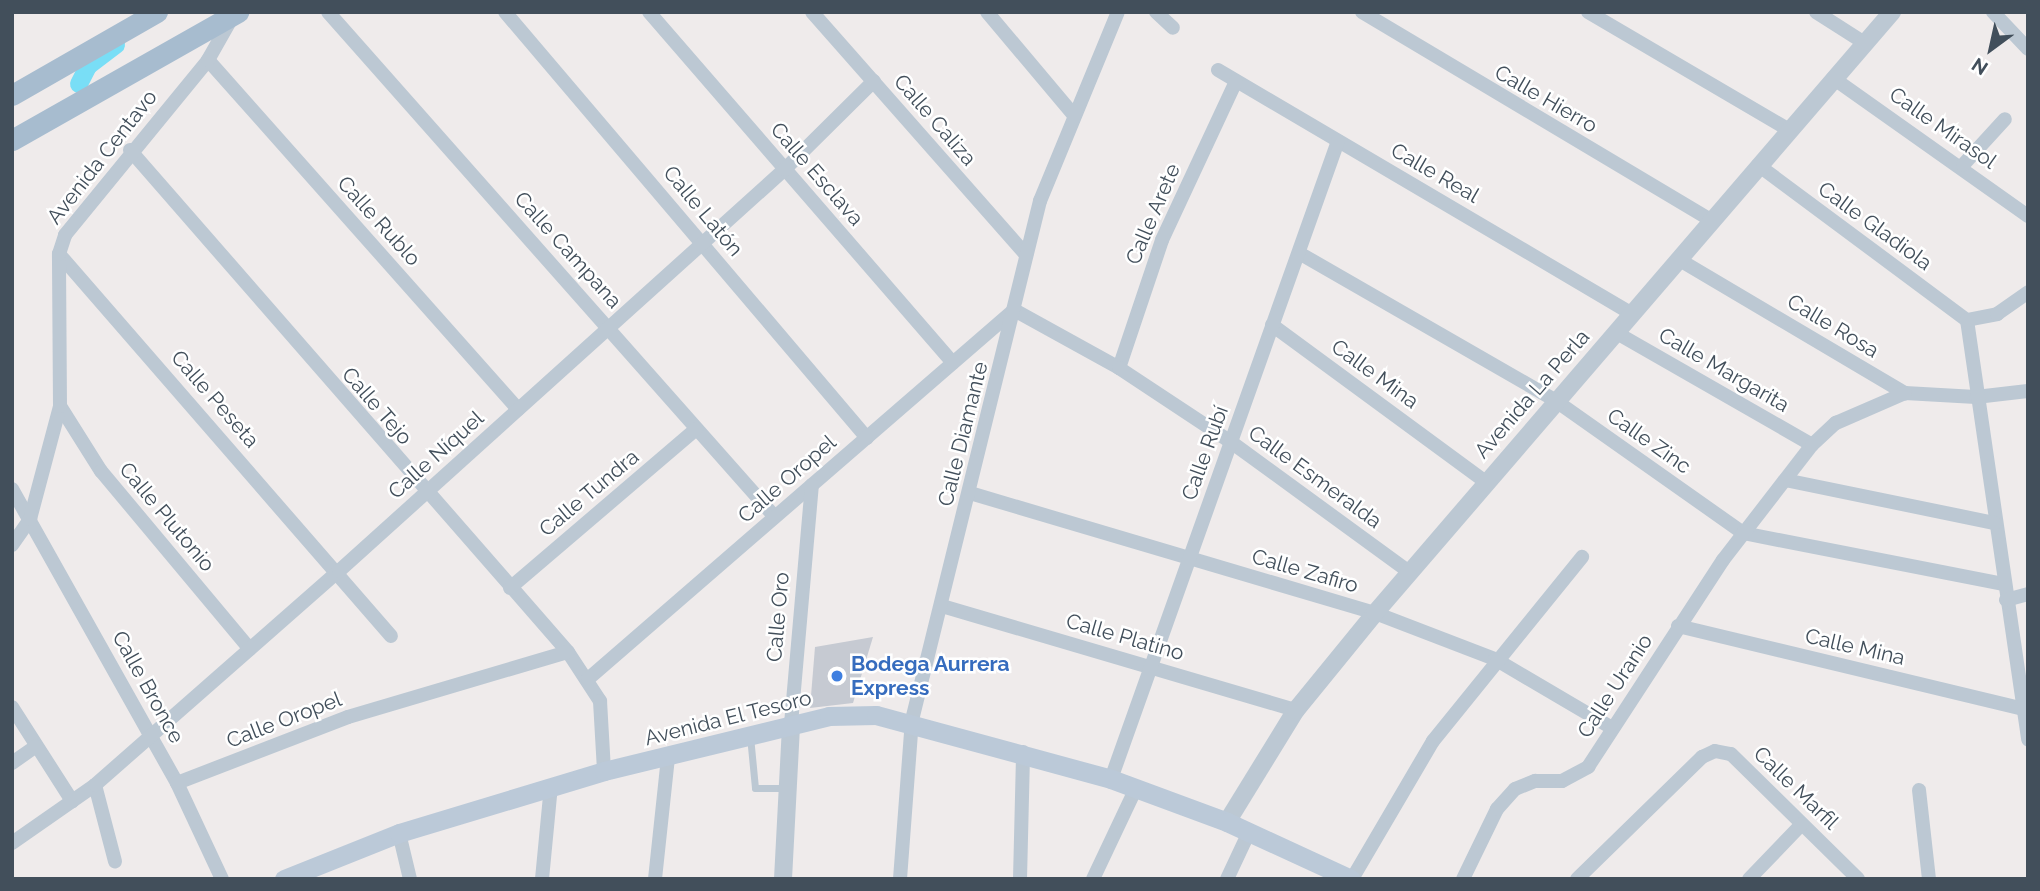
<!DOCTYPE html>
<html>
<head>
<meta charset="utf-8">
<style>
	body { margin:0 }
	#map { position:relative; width:2040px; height:891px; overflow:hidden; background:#efebeb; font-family:Raleway,sans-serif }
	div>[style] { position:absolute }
	.canal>* { height:18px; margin:-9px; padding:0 9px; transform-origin:9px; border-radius:9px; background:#79def6 }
	.building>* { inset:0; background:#c6cad2 }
	.service>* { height:7px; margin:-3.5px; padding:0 3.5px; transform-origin:3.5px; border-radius:3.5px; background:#bcc8d3 }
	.minor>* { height:14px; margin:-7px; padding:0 7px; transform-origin:7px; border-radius:7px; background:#bcc8d3 }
	.tertiary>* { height:18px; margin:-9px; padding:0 9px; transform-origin:9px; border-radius:9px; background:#bcc8d3 }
	.secondary>* { height:19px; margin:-9.5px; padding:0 9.5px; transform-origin:9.5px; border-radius:9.5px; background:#bbc9d8 }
	.primary>* { height:21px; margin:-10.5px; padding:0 10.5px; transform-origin:10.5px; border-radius:10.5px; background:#a7bccf }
	.dots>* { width:19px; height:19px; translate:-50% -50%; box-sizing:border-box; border:4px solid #fff; border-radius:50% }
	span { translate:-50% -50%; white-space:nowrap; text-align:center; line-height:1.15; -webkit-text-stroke:5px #fff; paint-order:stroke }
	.street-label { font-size:21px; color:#424f5b }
	.shop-label { font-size:21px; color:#366cbe; font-weight:700 }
	.left { translate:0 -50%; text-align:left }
	.frame { position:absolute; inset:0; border:14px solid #424f5b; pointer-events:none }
	.north { position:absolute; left:1956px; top:14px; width:70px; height:70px; -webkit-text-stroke:5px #fff; paint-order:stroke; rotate:213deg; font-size:19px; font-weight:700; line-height:28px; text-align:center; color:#424f5b }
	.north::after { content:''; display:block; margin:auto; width:24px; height:32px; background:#424f5b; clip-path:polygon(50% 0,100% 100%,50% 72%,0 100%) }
</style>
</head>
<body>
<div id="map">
	<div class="canal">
		<div style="left:79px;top:84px;width:20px;rotate:-63deg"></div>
		<div style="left:88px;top:66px;width:35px;rotate:-37deg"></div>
	</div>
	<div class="building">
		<div style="clip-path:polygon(873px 637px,853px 703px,810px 708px,815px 647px)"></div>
	</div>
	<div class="service">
		<div style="left:750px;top:736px;width:52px;rotate:84.5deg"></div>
		<div style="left:755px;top:788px;width:32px"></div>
	</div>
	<div class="minor">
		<div style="left:328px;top:12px;width:674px;rotate:48.49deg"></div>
		<div style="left:505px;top:12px;width:559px;rotate:49.64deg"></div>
		<div style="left:649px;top:12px;width:464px;rotate:49.1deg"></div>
		<div style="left:812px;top:12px;width:324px;rotate:48.6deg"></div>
		<div style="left:987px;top:12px;width:132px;rotate:49.9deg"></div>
		<div style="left:1156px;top:12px;width:23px;rotate:43deg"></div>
		<div style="left:1362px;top:12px;width:406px;rotate:30.8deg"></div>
		<div style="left:1588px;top:12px;width:233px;rotate:30.4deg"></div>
		<div style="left:1816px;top:12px;width:56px;rotate:32.6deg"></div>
		<div style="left:1993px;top:12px;width:51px;rotate:46.6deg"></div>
		<div style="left:208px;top:60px;width:467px;rotate:48.4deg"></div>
		<div style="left:1218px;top:70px;width:479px;rotate:30.5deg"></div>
		<div style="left:1833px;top:78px;width:239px;rotate:35.3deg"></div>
		<div style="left:130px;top:150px;width:666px;rotate:48.89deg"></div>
		<div style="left:568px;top:652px;width:59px;rotate:56.9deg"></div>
		<div style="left:600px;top:701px;width:70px;rotate:86.7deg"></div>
		<div style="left:1758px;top:165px;width:260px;rotate:36.6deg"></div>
		<div style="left:1963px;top:165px;width:62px;rotate:-47.6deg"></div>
		<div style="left:1299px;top:253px;width:297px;rotate:29.9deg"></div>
		<div style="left:1556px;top:401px;width:229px;rotate:35.2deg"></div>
		<div style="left:1743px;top:533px;width:266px;rotate:11.1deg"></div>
		<div style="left:59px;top:254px;width:506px;rotate:49.01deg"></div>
		<div style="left:1678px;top:259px;width:264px;rotate:30.6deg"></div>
		<div style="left:1905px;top:393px;width:71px;rotate:3.2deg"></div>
		<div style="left:1976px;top:397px;width:52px;rotate:-6.6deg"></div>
		<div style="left:1967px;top:320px;width:424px;rotate:81.7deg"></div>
		<div style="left:1967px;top:320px;width:31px;rotate:-11deg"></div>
		<div style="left:1997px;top:314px;width:38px;rotate:-35deg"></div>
		<div style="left:1272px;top:325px;width:265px;rotate:36.3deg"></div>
		<div style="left:1615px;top:332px;width:227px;rotate:29.8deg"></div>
		<div style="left:1119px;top:368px;width:135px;rotate:-71.4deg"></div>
		<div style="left:1162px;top:240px;width:175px;rotate:-65deg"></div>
		<div style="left:60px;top:406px;width:77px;rotate:57.8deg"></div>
		<div style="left:101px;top:471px;width:232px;rotate:50.1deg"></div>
		<div style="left:1785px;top:480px;width:214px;rotate:11.6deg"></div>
		<div style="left:12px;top:489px;width:337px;rotate:60.7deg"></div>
		<div style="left:177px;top:783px;width:106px;rotate:64.9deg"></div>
		<div style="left:970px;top:493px;width:422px;rotate:16.5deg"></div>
		<div style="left:1375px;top:613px;width:129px;rotate:21deg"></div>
		<div style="left:1495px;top:659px;width:136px;rotate:30.5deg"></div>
		<div style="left:12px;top:545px;width:32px;rotate:-55deg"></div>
		<div style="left:30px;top:519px;width:117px;rotate:-75.1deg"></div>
		<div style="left:60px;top:406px;width:152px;rotate:-90.4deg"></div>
		<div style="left:59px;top:254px;width:20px;rotate:-72deg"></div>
		<div style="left:65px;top:235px;width:226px;rotate:-50.7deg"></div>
		<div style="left:208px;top:60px;width:51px;rotate:-60.4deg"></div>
		<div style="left:510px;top:588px;width:245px;rotate:-40.5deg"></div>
		<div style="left:2006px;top:600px;width:23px;rotate:-15deg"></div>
		<div style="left:942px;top:606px;width:369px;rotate:16.4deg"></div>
		<div style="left:1678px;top:626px;width:355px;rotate:13.5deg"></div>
		<div style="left:588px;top:679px;width:564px;rotate:-40.9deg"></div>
		<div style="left:1014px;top:310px;width:120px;rotate:28.9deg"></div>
		<div style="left:1119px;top:368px;width:134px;rotate:33.5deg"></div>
		<div style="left:1231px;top:442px;width:220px;rotate:36.1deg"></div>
		<div style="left:12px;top:707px;width:112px;rotate:57.4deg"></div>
		<div style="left:791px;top:724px;width:240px;rotate:-85deg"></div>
		<div style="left:12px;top:763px;width:29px;rotate:-35deg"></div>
		<div style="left:1111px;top:779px;width:677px;rotate:-70.41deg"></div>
		<div style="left:177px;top:783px;width:183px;rotate:-21.1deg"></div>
		<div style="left:348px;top:717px;width:229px;rotate:-16.5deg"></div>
		<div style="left:95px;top:785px;width:79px;rotate:75.3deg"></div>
		<div style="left:1919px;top:790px;width:90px;rotate:83.6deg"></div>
		<div style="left:399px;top:833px;width:47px;rotate:76.6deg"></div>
		<div style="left:12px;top:843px;width:101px;rotate:-34.9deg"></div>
		<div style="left:95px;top:785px;width:325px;rotate:-41.3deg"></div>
		<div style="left:339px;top:571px;width:600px;rotate:-42.03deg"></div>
		<div style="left:785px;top:169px;width:125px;rotate:-44.7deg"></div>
		<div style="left:542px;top:879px;width:93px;rotate:-84.5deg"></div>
		<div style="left:655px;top:879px;width:122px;rotate:-83.9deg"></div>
		<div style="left:900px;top:879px;width:159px;rotate:-85.7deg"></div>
		<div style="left:912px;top:720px;width:535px;rotate:-76.15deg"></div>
		<div style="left:1040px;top:201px;width:204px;rotate:-67.6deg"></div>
		<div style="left:1020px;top:879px;width:127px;rotate:-88.6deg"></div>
		<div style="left:1093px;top:879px;width:101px;rotate:-64.7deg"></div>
		<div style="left:1227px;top:879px;width:52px;rotate:-64.9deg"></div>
		<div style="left:1352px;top:879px;width:160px;rotate:-59.6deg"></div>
		<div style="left:1433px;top:741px;width:237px;rotate:-51deg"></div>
		<div style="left:1463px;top:879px;width:78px;rotate:-64.1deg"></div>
		<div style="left:1497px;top:809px;width:27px;rotate:-48deg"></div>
		<div style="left:1515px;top:789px;width:22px;rotate:-22deg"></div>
		<div style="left:1535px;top:781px;width:27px"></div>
		<div style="left:1562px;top:781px;width:30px;rotate:-28deg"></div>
		<div style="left:1588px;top:767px;width:247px;rotate:-56.9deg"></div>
		<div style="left:1723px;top:560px;width:145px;rotate:-52.3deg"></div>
		<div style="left:1812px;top:445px;width:33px;rotate:-43deg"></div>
		<div style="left:1836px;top:423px;width:75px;rotate:-23.5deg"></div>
		<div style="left:1577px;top:879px;width:175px;rotate:-44.3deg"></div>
		<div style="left:1702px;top:757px;width:14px;rotate:-25deg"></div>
		<div style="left:1715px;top:751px;width:16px;rotate:11deg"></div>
		<div style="left:1731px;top:754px;width:178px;rotate:44.5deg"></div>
		<div style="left:1749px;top:879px;width:76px;rotate:-46.1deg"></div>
	</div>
	<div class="tertiary">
		<div style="left:1227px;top:822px;width:132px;rotate:-58.4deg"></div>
		<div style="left:1296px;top:710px;width:125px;rotate:-50.8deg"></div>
		<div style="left:1375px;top:613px;width:793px;rotate:-49.3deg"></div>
		<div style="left:783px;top:879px;width:155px;rotate:-87deg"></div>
	</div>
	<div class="secondary">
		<div style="left:284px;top:879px;width:124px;rotate:-21.8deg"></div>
		<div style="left:399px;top:833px;width:214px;rotate:-16.8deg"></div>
		<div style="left:604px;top:771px;width:232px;rotate:-13.7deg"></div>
		<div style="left:829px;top:716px;width:47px;rotate:-1.2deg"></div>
		<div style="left:876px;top:715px;width:244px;rotate:15.2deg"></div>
		<div style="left:1111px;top:779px;width:124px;rotate:20.3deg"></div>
		<div style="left:1227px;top:822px;width:136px;rotate:24.7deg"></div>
	</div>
	<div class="primary">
		<div style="left:12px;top:95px;width:167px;rotate:-29.8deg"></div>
		<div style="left:12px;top:140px;width:260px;rotate:-29.5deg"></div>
	</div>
	<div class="dots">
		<div style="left:837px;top:676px;background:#3f7fe0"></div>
	</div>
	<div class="street-label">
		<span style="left:1546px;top:99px;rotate:30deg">Calle Hierro</span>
		<span style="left:935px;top:120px;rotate:49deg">Calle Caliza</span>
		<span style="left:1943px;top:128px;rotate:35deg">Calle Mirasol</span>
		<span style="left:102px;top:157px;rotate:-52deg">Avenida Centavo</span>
		<span style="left:1435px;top:173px;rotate:30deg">Calle Real</span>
		<span style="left:817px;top:174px;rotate:49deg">Calle Esclava</span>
		<span style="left:703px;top:211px;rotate:50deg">Calle Latón</span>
		<span style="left:1153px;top:214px;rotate:-67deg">Calle Arete</span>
		<span style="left:379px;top:221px;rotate:48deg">Calle Rublo</span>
		<span style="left:1875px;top:226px;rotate:36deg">Calle Gladiola</span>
		<span style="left:568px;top:250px;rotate:48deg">Calle Campana</span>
		<span style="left:1833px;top:326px;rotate:31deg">Calle Rosa</span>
		<span style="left:1724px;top:370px;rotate:30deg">Calle Margarita</span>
		<span style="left:1375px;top:374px;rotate:36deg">Calle Mina</span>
		<span style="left:1532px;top:394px;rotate:-49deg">Avenida La Perla</span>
		<span style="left:215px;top:399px;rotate:49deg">Calle Peseta</span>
		<span style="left:377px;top:406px;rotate:49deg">Calle Tejo</span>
		<span style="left:963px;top:434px;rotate:-76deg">Calle Diamante</span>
		<span style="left:1649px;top:441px;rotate:35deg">Calle Zinc</span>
		<span style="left:1205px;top:453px;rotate:-70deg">Calle Rubí</span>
		<span style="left:436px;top:455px;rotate:-42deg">Calle Níquel</span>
		<span style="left:1315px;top:477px;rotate:36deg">Calle Esmeralda</span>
		<span style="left:787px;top:479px;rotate:-41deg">Calle Oropel</span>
		<span style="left:589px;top:493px;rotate:-40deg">Calle Tundra</span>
		<span style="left:167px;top:517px;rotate:50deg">Calle Plutonio</span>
		<span style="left:1305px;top:571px;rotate:16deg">Calle Zafiro</span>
		<span style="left:778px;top:617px;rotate:-85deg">Calle Oro</span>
		<span style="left:1125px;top:637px;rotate:16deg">Calle Platino</span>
		<span style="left:1855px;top:647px;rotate:13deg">Calle Mina</span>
		<span style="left:1615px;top:686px;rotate:-57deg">Calle Uranio</span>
		<span style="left:148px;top:687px;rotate:61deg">Calle Bronce</span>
		<span style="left:728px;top:718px;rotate:-14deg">Avenida El Tesoro</span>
		<span style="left:284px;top:720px;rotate:-21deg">Calle Oropel</span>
		<span style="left:1796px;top:788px;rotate:44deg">Calle Marfil</span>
	</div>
	<div class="shop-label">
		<span class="left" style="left:851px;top:676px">Bodega Aurrera<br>Express</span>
	</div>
	<div class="frame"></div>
	<div class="north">N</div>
</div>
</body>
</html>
